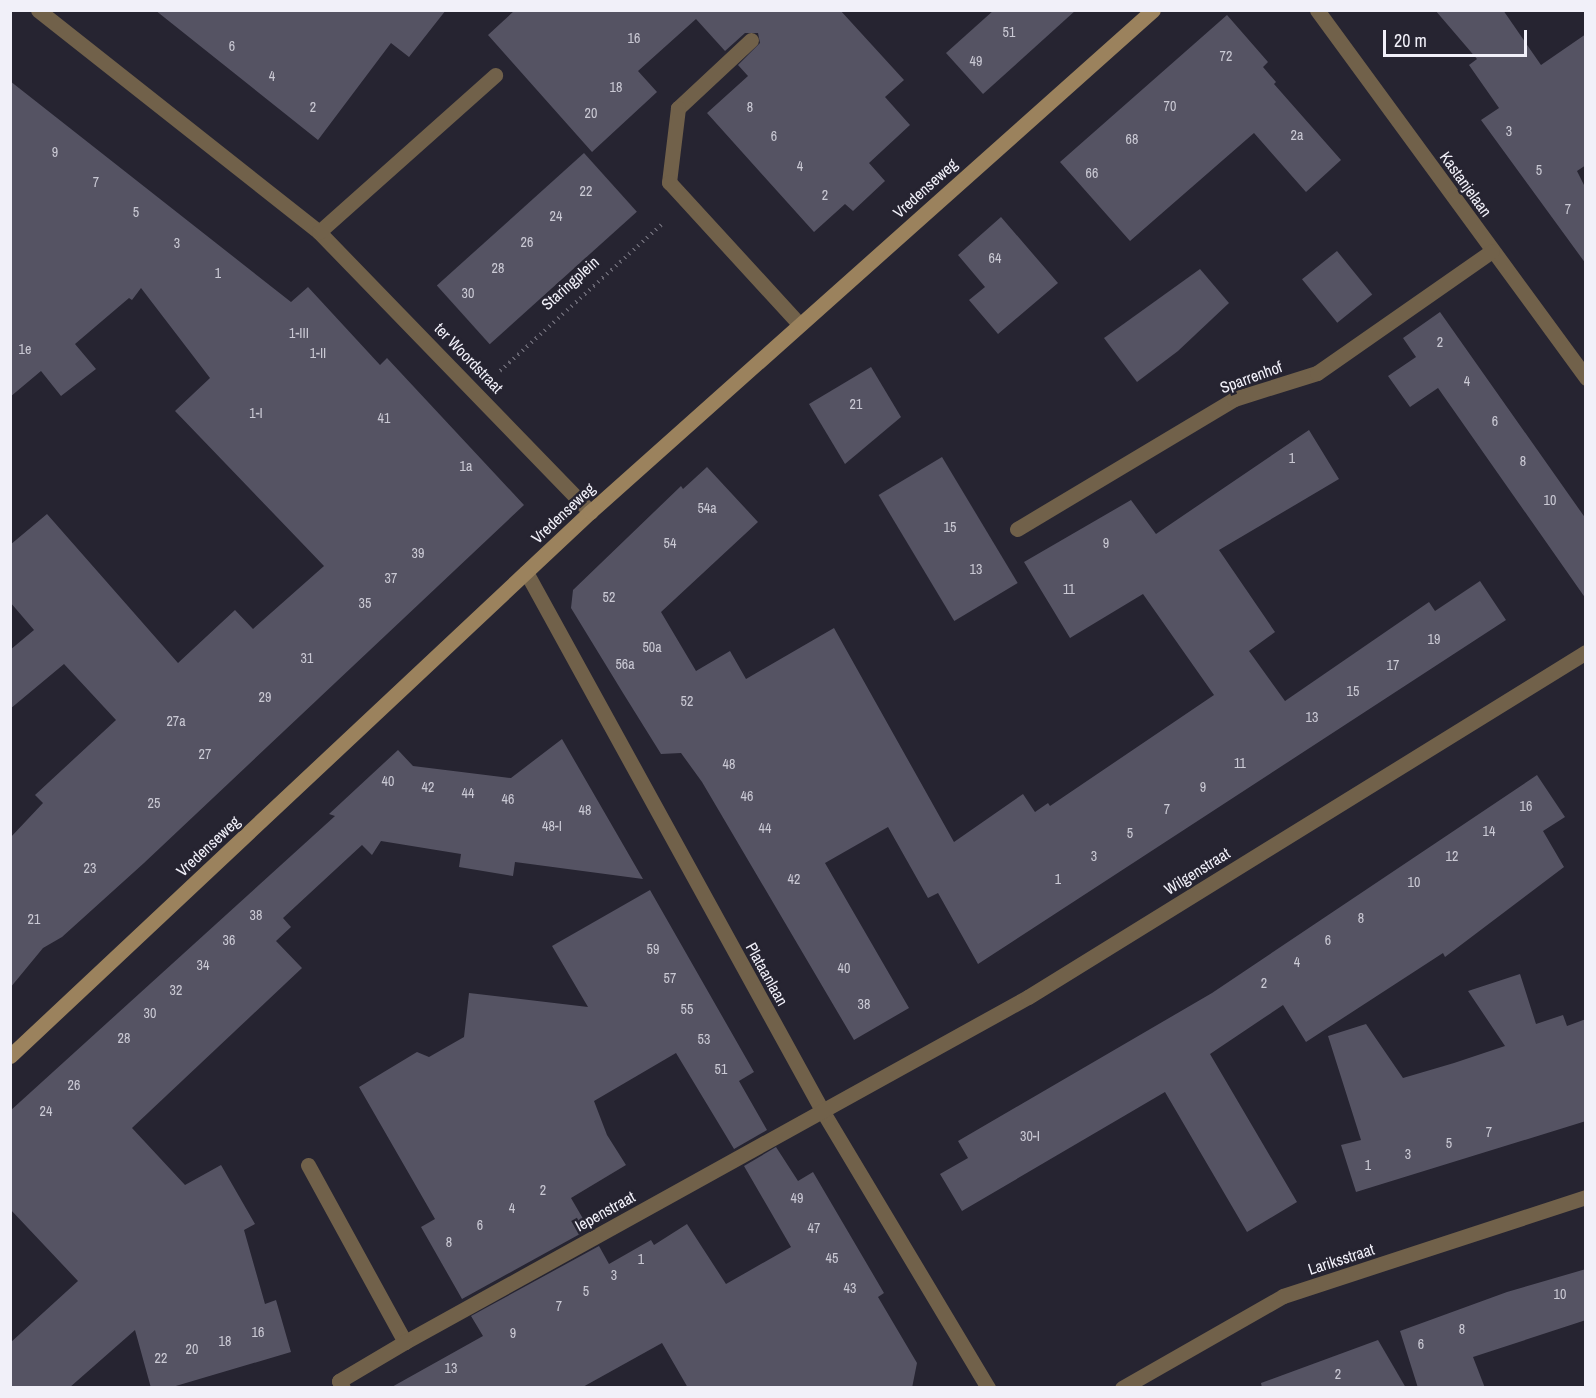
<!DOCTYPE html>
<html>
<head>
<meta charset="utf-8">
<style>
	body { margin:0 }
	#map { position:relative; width:1596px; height:1398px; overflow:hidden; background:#262431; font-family:"Archivo Narrow",sans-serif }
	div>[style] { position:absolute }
	.building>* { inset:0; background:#555363; transform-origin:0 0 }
	.path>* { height:4px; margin-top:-2px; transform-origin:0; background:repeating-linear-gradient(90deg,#676571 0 1.5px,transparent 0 6px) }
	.minor>* { height:15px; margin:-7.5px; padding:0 7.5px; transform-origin:7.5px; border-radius:7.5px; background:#71614a }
	.secondary>* { height:15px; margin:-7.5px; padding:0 7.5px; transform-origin:7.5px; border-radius:7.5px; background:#9b825d }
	span { translate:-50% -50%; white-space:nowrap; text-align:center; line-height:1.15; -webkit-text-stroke:5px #262431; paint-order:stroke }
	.number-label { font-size:14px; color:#cac9d4 }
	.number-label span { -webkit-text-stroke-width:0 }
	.street-label { font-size:16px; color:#f1f0f9 }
	.frame { position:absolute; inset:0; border:12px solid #f1f0f9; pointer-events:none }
	.scale { position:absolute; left:1383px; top:30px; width:144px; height:27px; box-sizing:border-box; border:3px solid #f1f0f9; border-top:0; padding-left:8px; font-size:18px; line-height:21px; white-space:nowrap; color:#f1f0f9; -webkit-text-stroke:4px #262431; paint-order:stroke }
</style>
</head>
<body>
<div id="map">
	<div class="building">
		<div style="clip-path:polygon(155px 10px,446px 10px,409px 57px,391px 43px,318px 140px)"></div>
		<div style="clip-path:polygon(515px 10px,840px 10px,904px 80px,885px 97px,910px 125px,869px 163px,885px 181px,853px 211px,845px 204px,814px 232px,707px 113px,748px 76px,738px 65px,760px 43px,758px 33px,745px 33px,725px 51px,696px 19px,638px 71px,657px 92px,592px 152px,488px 35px)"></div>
		<div style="clip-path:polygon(994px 10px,1076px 10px,983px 94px,946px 53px)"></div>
		<div style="clip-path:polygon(1435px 10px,1503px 10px,1541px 65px,1586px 34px,1586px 165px,1577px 171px,1586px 189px,1586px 264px,1481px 120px,1499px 108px,1469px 65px,1477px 59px)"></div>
		<div style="clip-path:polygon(1227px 15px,1268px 62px,1263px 67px,1276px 82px,1274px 84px,1341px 160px,1306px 192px,1254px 133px,1130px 241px,1060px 162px)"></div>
		<div style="clip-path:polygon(10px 81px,291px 302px,308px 287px,380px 365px,387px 358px,524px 505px,144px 863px,62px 937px,43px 948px,10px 988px,10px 838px,43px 803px,35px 795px,116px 720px,64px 664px,10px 709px,10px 650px,34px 630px,10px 602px,10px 545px,47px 514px,178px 663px,235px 610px,253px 629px,324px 566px,175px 411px,210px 378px,141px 288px,132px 300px,129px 298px,75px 344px,96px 369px,61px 396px,41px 371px,10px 397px)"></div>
		<div style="left:584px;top:153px;width:79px;height:198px;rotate:48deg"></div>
		<div style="clip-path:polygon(1001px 217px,1058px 283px,998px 334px,969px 300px,985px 287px,958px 255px)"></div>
		<div style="left:1337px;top:251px;width:56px;height:45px;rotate:51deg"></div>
		<div style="clip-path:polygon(1200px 269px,1229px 303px,1178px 351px,1137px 382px,1104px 338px)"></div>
		<div style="clip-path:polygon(1440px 312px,1586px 519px,1586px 599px,1438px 388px,1410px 407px,1388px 376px,1416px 357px,1403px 338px)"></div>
		<div style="clip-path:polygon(871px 367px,901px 417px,845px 464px,809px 404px)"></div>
		<div style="clip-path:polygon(1309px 430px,1339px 479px,1219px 550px,1275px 632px,1249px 651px,1285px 701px,1429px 602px,1435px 611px,1480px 581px,1506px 620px,978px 964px,938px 893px,928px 898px,888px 827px,825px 863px,909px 1008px,854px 1040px,702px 782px,681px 753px,661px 754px,623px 693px,571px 608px,573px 590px,681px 486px,683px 489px,707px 467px,758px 522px,661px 612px,696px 671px,730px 651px,746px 679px,834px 628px,954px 842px,1023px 794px,1035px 812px,1048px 803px,1050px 806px,1214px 695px,1143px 594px,1070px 638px,1024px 562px,1131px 500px,1156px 534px)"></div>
		<div style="left:942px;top:457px;width:147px;height:74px;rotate:59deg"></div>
		<div style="clip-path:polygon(562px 739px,643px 879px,515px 862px,513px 876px,459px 867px,461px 854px,381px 841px,372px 855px,362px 845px,283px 918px,291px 927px,276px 941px,302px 968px,132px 1128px,185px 1185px,221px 1165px,255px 1224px,244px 1230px,265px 1304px,276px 1300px,291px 1352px,169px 1388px,151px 1388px,135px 1330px,69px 1388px,10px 1388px,10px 1343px,78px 1281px,10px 1209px,10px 1111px,335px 816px,329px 814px,398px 750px,413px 766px,511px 778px)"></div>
		<div style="clip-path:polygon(1537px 775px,1565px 817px,1543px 831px,1564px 867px,1445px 957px,1443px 953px,1306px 1042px,1283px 1005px,1210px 1054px,1297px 1202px,1247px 1232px,1165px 1092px,962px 1211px,940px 1174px,968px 1158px,958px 1141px,1212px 993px)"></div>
		<div style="clip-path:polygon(650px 890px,754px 1072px,739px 1081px,767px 1130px,734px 1149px,676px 1053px,594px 1101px,607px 1135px,626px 1165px,571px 1198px,589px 1229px,462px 1299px,421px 1227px,435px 1219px,359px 1087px,417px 1052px,429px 1057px,464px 1037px,469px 993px,588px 1007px,552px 946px)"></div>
		<div style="clip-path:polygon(1520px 974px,1536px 1024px,1563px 1015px,1567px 1026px,1586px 1019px,1586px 1121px,1356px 1192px,1341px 1145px,1361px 1140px,1328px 1036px,1366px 1024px,1403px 1078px,1454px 1063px,1505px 1046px,1468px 991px)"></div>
		<div style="clip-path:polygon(776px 1147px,798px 1181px,813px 1172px,884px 1293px,878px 1297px,917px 1363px,912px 1388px,688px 1388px,662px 1343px,581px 1388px,390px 1388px,483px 1336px,471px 1316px,599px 1246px,609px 1264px,651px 1240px,654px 1245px,687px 1224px,726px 1284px,791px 1247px,744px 1166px)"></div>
		<div style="clip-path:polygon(1586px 1269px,1586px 1320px,1473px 1357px,1485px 1388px,1418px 1388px,1400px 1331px,1507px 1292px)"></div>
		<div style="clip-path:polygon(1378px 1340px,1406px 1388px,1262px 1388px,1261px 1383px)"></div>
	</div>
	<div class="path">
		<div style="left:500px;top:371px;width:220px;rotate:-42.2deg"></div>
	</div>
	<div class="minor">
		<div style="left:38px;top:10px;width:358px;rotate:38.3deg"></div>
		<div style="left:319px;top:232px;width:390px;rotate:45.9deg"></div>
		<div style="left:1317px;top:10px;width:456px;rotate:53.8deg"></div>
		<div style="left:751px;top:40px;width:100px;rotate:137deg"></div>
		<div style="left:678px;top:108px;width:75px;rotate:96.9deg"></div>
		<div style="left:669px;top:182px;width:193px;rotate:47.5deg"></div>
		<div style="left:319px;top:232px;width:236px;rotate:-41.7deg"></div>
		<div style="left:1017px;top:529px;width:253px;rotate:-30.9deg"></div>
		<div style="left:1234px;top:399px;width:87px;rotate:-17.4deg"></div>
		<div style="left:1317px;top:373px;width:213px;rotate:-34.9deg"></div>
		<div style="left:526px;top:572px;width:616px;rotate:61.19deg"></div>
		<div style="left:823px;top:1112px;width:322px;rotate:59.1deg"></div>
		<div style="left:308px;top:1165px;width:202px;rotate:61.3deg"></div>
		<div style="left:405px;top:1342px;width:712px;rotate:-28.98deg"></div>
		<div style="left:1028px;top:997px;width:656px;rotate:-31.73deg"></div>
		<div style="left:343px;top:1388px;width:8px;rotate:-120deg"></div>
		<div style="left:339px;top:1381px;width:77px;rotate:-30.6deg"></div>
		<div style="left:1122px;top:1388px;width:185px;rotate:-29.7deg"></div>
		<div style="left:1283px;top:1296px;width:319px;rotate:-18.1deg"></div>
	</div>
	<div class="secondary">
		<div style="left:10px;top:1056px;width:795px;rotate:-43.17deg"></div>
		<div style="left:590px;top:512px;width:754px;rotate:-41.72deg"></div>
	</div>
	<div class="number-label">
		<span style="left:1009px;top:32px">51</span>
		<span style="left:634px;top:38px">16</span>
		<span style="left:232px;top:46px">6</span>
		<span style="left:1226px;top:56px">72</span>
		<span style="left:976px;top:61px">49</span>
		<span style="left:272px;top:76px">4</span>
		<span style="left:616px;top:87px">18</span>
		<span style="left:1170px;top:106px">70</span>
		<span style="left:313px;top:107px">2</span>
		<span style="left:750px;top:107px">8</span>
		<span style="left:591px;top:113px">20</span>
		<span style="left:1509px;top:131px">3</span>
		<span style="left:1297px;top:135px">2a</span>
		<span style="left:774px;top:136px">6</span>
		<span style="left:1132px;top:139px">68</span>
		<span style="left:55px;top:152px">9</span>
		<span style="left:800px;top:166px">4</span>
		<span style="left:1539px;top:170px">5</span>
		<span style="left:1092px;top:173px">66</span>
		<span style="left:96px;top:182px">7</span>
		<span style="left:586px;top:191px">22</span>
		<span style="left:825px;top:195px">2</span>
		<span style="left:1568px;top:209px">7</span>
		<span style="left:136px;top:212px">5</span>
		<span style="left:556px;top:216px">24</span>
		<span style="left:527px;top:242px">26</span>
		<span style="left:177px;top:243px">3</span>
		<span style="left:995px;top:258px">64</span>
		<span style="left:498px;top:268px">28</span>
		<span style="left:218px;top:273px">1</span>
		<span style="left:468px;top:293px">30</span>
		<span style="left:299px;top:333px">1-III</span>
		<span style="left:1440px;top:342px">2</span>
		<span style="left:25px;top:349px">1e</span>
		<span style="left:318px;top:353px">1-II</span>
		<span style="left:1467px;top:381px">4</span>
		<span style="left:856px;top:404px">21</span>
		<span style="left:256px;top:413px">1-I</span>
		<span style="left:384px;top:418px">41</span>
		<span style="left:1495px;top:421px">6</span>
		<span style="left:1292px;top:458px">1</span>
		<span style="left:1523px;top:461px">8</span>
		<span style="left:466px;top:466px">1a</span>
		<span style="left:1550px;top:500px">10</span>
		<span style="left:707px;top:508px">54a</span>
		<span style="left:950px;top:527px">15</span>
		<span style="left:670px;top:543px">54</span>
		<span style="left:1106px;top:543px">9</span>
		<span style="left:418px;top:553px">39</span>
		<span style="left:976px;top:569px">13</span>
		<span style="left:391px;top:578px">37</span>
		<span style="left:1069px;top:589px">11</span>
		<span style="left:609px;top:597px">52</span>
		<span style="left:365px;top:603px">35</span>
		<span style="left:1434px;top:639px">19</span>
		<span style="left:652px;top:647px">50a</span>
		<span style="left:307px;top:658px">31</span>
		<span style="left:625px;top:664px">56a</span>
		<span style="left:1393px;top:665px">17</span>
		<span style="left:1353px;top:691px">15</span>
		<span style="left:265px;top:697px">29</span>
		<span style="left:687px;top:701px">52</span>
		<span style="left:1312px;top:717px">13</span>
		<span style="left:176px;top:721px">27a</span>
		<span style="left:205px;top:754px">27</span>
		<span style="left:1240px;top:763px">11</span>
		<span style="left:729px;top:764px">48</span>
		<span style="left:388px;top:781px">40</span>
		<span style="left:428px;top:787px">42</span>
		<span style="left:1203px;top:787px">9</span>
		<span style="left:468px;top:793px">44</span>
		<span style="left:747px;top:796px">46</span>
		<span style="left:508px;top:799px">46</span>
		<span style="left:154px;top:803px">25</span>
		<span style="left:1526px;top:806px">16</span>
		<span style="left:1167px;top:809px">7</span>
		<span style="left:585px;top:810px">48</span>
		<span style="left:552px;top:826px">48-I</span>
		<span style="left:765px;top:828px">44</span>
		<span style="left:1489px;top:831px">14</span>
		<span style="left:1130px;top:833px">5</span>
		<span style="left:1094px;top:856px">3</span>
		<span style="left:1452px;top:856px">12</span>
		<span style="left:90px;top:868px">23</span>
		<span style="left:794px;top:879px">42</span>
		<span style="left:1058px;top:879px">1</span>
		<span style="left:1414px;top:882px">10</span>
		<span style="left:256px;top:915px">38</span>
		<span style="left:1361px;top:918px">8</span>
		<span style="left:34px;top:919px">21</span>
		<span style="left:229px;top:940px">36</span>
		<span style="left:1328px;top:940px">6</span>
		<span style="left:653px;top:949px">59</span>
		<span style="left:1297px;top:962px">4</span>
		<span style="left:203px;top:965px">34</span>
		<span style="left:844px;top:968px">40</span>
		<span style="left:670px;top:978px">57</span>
		<span style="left:1264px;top:983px">2</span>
		<span style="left:176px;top:990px">32</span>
		<span style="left:864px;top:1004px">38</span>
		<span style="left:687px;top:1009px">55</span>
		<span style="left:150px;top:1013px">30</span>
		<span style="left:124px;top:1038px">28</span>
		<span style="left:704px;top:1039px">53</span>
		<span style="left:721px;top:1069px">51</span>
		<span style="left:74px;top:1085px">26</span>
		<span style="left:46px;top:1111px">24</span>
		<span style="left:1489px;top:1132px">7</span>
		<span style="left:1030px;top:1136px">30-I</span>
		<span style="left:1449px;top:1143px">5</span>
		<span style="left:1408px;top:1154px">3</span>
		<span style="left:1368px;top:1165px">1</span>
		<span style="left:543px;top:1190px">2</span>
		<span style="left:797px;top:1198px">49</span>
		<span style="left:512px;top:1208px">4</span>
		<span style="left:480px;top:1225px">6</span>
		<span style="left:814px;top:1228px">47</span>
		<span style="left:449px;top:1242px">8</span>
		<span style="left:832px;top:1258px">45</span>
		<span style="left:641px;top:1259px">1</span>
		<span style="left:614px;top:1275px">3</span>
		<span style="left:850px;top:1288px">43</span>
		<span style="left:586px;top:1291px">5</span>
		<span style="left:1560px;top:1294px">10</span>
		<span style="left:559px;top:1306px">7</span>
		<span style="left:1462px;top:1329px">8</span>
		<span style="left:258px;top:1332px">16</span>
		<span style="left:513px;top:1333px">9</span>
		<span style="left:225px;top:1341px">18</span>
		<span style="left:1421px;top:1344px">6</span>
		<span style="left:192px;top:1349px">20</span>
		<span style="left:161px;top:1358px">22</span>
		<span style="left:451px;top:1368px">13</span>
		<span style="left:1338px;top:1374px">2</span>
	</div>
	<div class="street-label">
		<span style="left:1466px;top:184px;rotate:54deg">Kastanjelaan</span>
		<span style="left:925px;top:188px;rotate:-42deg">Vredenseweg</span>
		<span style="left:570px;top:283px;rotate:-42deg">Staringplein</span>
		<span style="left:469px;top:358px;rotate:46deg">ter Woordstraat</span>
		<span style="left:1251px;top:377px;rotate:-20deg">Sparrenhof</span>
		<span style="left:563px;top:513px;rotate:-43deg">Vredenseweg</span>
		<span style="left:208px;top:846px;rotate:-43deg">Vredenseweg</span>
		<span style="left:1197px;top:871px;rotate:-32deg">Wilgenstraat</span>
		<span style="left:767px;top:974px;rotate:61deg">Plataanlaan</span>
		<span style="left:605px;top:1211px;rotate:-29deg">Iepenstraat</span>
		<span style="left:1341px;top:1259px;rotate:-18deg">Lariksstraat</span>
	</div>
	<div class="frame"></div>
	<div class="scale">20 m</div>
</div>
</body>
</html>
